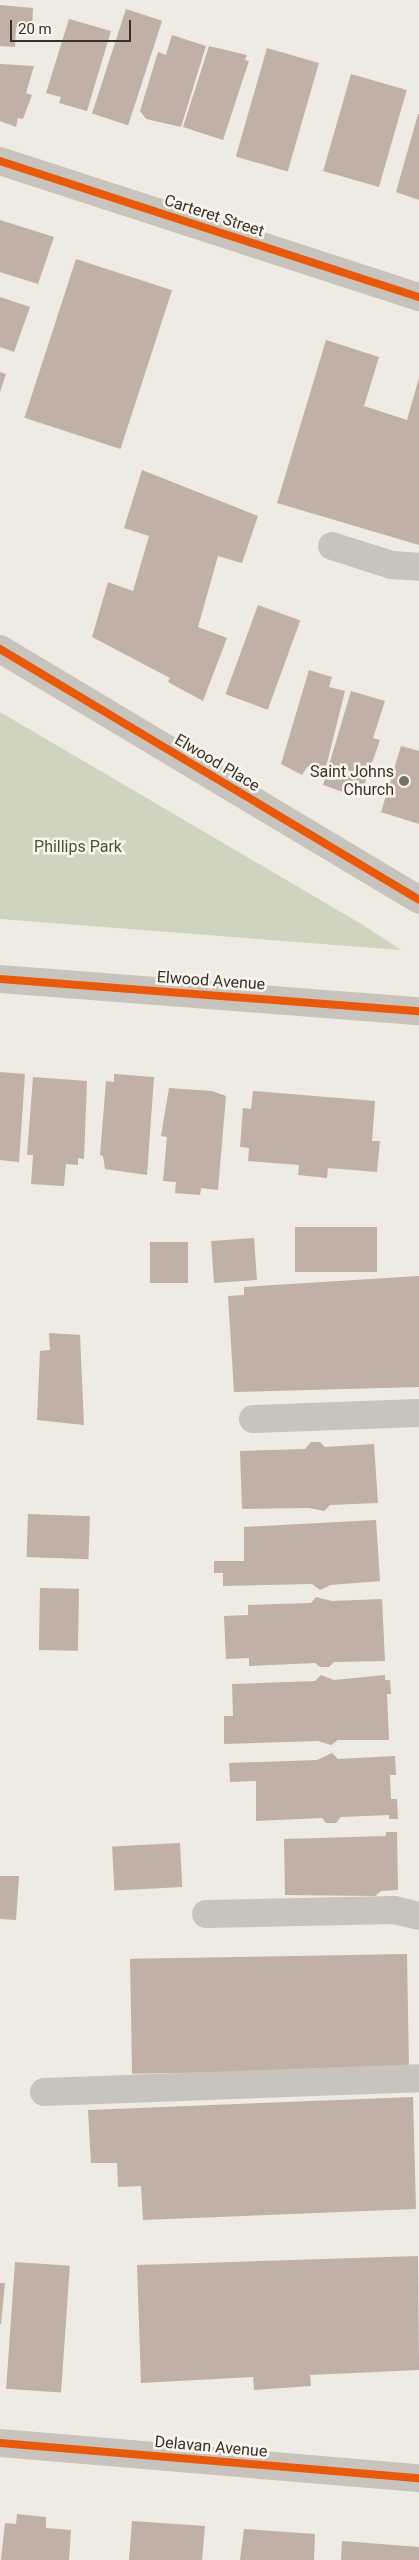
<!DOCTYPE html>
<html>
<head>
<meta charset="utf-8">
<style>
	body { margin:0 }
	#map { position:relative; width:419px; height:2560px; overflow:hidden; background:#eeeae4; font-family:Roboto,sans-serif }
	div>[style] { position:absolute }
	.green>* { inset:0; background:#ced4be }
	.building>* { inset:0; background:#c1b0a6; transform-origin:0 0 }
	.minor>* { height:28px; margin:-14px; padding:0 14px; transform-origin:14px; border-radius:14px; background:#c8c3bc }
	.cycleway>* { height:8px; margin:-4px; padding:0 4px; transform-origin:4px; border-radius:4px; background:#e8590c }
	.dots>* { width:14px; height:14px; translate:-50% -50%; box-sizing:border-box; border:2px solid #faf5ec; border-radius:50% }
	span { translate:-50% -50%; white-space:nowrap; text-align:center; line-height:1.15; -webkit-text-stroke:5px #faf5ec; paint-order:stroke }
	.street-label { font-size:16px; color:#39302a }
	.poi-label { font-size:16px; color:#39302a }
	.right { translate:-100% -50%; text-align:right }
	.park-label { font-size:16px; color:#44572e }
	.scale { position:absolute; left:10px; top:20px; width:121px; height:22px; box-sizing:border-box; border:2px solid #39302a; border-top:0; padding-left:6px; font-size:15px; line-height:18px; white-space:nowrap; color:#39302a; -webkit-text-stroke:4px #faf5ec; paint-order:stroke }
</style>
</head>
<body>
<div id="map">
	<div class="green">
		<div style="clip-path:polygon(0 712px,363px 925px,401px 950px,0 919px)"></div>
	</div>
	<div class="building">
		<div style="clip-path:polygon(0 5px,33px 8px,32px 29px,16px 28px,15px 47px,0 46px)"></div>
		<div style="left:126px;top:9px;width:38px;height:110px;rotate:18deg"></div>
		<div style="clip-path:polygon(69px 19px,111px 31px,87px 111px,59px 103px,61px 97px,46px 93px)"></div>
		<div style="clip-path:polygon(172px 35px,206px 46px,181px 127px,146px 119px,140px 111px,158px 52px,166px 55px)"></div>
		<div style="clip-path:polygon(209px 46px,247px 55px,245px 60px,249px 61px,223px 140px,183px 127px)"></div>
		<div style="left:267px;top:48px;width:54px;height:113px;rotate:16deg"></div>
		<div style="clip-path:polygon(0 64px,34px 66px,26px 93px,32px 95px,23px 119px,18px 118px,16px 127px,0 121px)"></div>
		<div style="left:351px;top:74px;width:58px;height:101px;rotate:16deg"></div>
		<div style="clip-path:polygon(418px 114px,419px 114px,419px 200px,396px 192px)"></div>
		<div style="clip-path:polygon(0 220px,54px 237px,38px 284px,0 272px)"></div>
		<div style="left:76px;top:259px;width:101px;height:167px;rotate:18deg"></div>
		<div style="clip-path:polygon(0 297px,30px 307px,14px 352px,0 347px)"></div>
		<div style="clip-path:polygon(326px 340px,379px 357px,364px 406px,407px 420px,419px 378px,419px 545px,277px 503px)"></div>
		<div style="clip-path:polygon(0 372px,6px 374px,0 392px)"></div>
		<div style="clip-path:polygon(142px 470px,258px 516px,242px 563px,218px 556px,198px 627px,227px 638px,203px 701px,168px 682px,170px 678px,92px 637px,108px 582px,133px 591px,149px 536px,124px 528px)"></div>
		<div style="left:258px;top:605px;width:45px;height:95px;rotate:20deg"></div>
		<div style="clip-path:polygon(309px 670px,332px 677px,329px 687px,345px 691px,326px 767px,307px 767px,302px 775px,281px 764px)"></div>
		<div style="clip-path:polygon(351px 691px,385px 701px,373px 738px,380px 740px,364px 786px,348px 788px,346px 793px,323px 785px)"></div>
		<div style="clip-path:polygon(401px 746px,419px 751px,419px 824px,381px 812px)"></div>
		<div style="clip-path:polygon(0 1072px,25px 1074px,19px 1162px,0 1160px)"></div>
		<div style="clip-path:polygon(114px 1074px,154px 1077px,147px 1175px,105px 1169px,103px 1156px,100px 1155px,106px 1081px,114px 1082px)"></div>
		<div style="clip-path:polygon(33px 1077px,87px 1081px,84px 1159px,78px 1158px,78px 1165px,66px 1164px,64px 1186px,31px 1184px,33px 1155px,27px 1155px)"></div>
		<div style="clip-path:polygon(169px 1088px,212px 1091px,226px 1096px,218px 1190px,201px 1188px,200px 1195px,175px 1193px,176px 1182px,163px 1181px,167px 1137px,161px 1136px)"></div>
		<div style="clip-path:polygon(253px 1091px,375px 1101px,372px 1141px,380px 1141px,377px 1172px,328px 1168px,327px 1178px,298px 1175px,299px 1165px,248px 1161px,249px 1148px,240px 1147px,243px 1108px,251px 1109px)"></div>
		<div style="left:377px;top:1227px;width:45px;height:82px;rotate:90deg"></div>
		<div style="left:254px;top:1238px;width:42px;height:43px;rotate:86deg"></div>
		<div style="left:150px;top:1242px;width:38px;height:41px"></div>
		<div style="clip-path:polygon(419px 1276px,419px 1387px,234px 1392px,228px 1296px,244px 1295px,244px 1287px)"></div>
		<div style="clip-path:polygon(49px 1333px,80px 1335px,84px 1425px,37px 1420px,40px 1351px,50px 1350px)"></div>
		<div style="clip-path:polygon(311px 1442px,320px 1442px,325px 1447px,374px 1444px,378px 1503px,330px 1505px,324px 1511px,309px 1508px,242px 1509px,240px 1451px,305px 1449px)"></div>
		<div style="left:28px;top:1514px;width:62px;height:43px;rotate:2deg"></div>
		<div style="clip-path:polygon(376px 1520px,380px 1581px,331px 1585px,320px 1590px,312px 1584px,223px 1586px,223px 1573px,214px 1573px,214px 1561px,244px 1561px,244px 1527px)"></div>
		<div style="left:40px;top:1588px;width:39px;height:62px;rotate:1deg"></div>
		<div style="clip-path:polygon(316px 1597px,332px 1601px,382px 1599px,385px 1661px,334px 1662px,329px 1667px,320px 1667px,315px 1663px,249px 1666px,249px 1658px,226px 1659px,224px 1616px,248px 1615px,248px 1605px,311px 1603px)"></div>
		<div style="clip-path:polygon(321px 1675px,334px 1680px,385px 1675px,385px 1680px,390px 1680px,391px 1694px,387px 1694px,389px 1740px,338px 1740px,331px 1745px,318px 1741px,224px 1744px,224px 1716px,233px 1716px,232px 1684px,315px 1681px)"></div>
		<div style="clip-path:polygon(332px 1753px,338px 1759px,395px 1756px,396px 1775px,390px 1775px,391px 1799px,397px 1799px,398px 1819px,389px 1819px,389px 1815px,341px 1817px,336px 1823px,326px 1823px,322px 1818px,256px 1821px,256px 1781px,230px 1782px,229px 1763px,317px 1760px)"></div>
		<div style="clip-path:polygon(386px 1832px,397px 1832px,398px 1890px,381px 1891px,375px 1896px,285px 1895px,284px 1839px,386px 1836px)"></div>
		<div style="left:180px;top:1843px;width:44px;height:68px;rotate:87deg"></div>
		<div style="clip-path:polygon(0 1876px,19px 1876px,16px 1920px,0 1919px)"></div>
		<div style="left:407px;top:1954px;width:115px;height:277px;rotate:89deg"></div>
		<div style="clip-path:polygon(413px 2097px,416px 2209px,143px 2220px,141px 2186px,118px 2187px,117px 2163px,91px 2163px,88px 2110px)"></div>
		<div style="clip-path:polygon(418px 2256px,419px 2370px,310px 2375px,311px 2386px,254px 2390px,253px 2377px,141px 2383px,137px 2265px)"></div>
		<div style="left:15px;top:2262px;width:55px;height:127px;rotate:4deg"></div>
		<div style="clip-path:polygon(0 2283px,5px 2283px,1px 2324px,0 2324px)"></div>
		<div style="clip-path:polygon(17px 2514px,46px 2517px,46px 2528px,71px 2530px,69px 2560px,1px 2560px,5px 2523px,16px 2524px)"></div>
		<div style="clip-path:polygon(132px 2521px,205px 2526px,202px 2560px,129px 2560px)"></div>
		<div style="clip-path:polygon(244px 2529px,315px 2534px,314px 2560px,240px 2560px)"></div>
		<div style="clip-path:polygon(342px 2541px,419px 2547px,419px 2560px,341px 2560px)"></div>
	</div>
	<div class="minor">
		<div style="left:0;top:161px;width:441px;rotate:18deg"></div>
		<div style="left:332px;top:546px;width:63px;rotate:17.6deg"></div>
		<div style="left:392px;top:565px;width:27px;rotate:4deg"></div>
		<div style="left:0;top:649px;width:488px;rotate:30.9deg"></div>
		<div style="left:0;top:979px;width:420px;rotate:4.4deg"></div>
		<div style="left:253px;top:1419px;width:166px;rotate:-2.1deg"></div>
		<div style="left:206px;top:1914px;width:188px;rotate:-1.2deg"></div>
		<div style="left:394px;top:1910px;width:26px;rotate:13deg"></div>
		<div style="left:44px;top:2092px;width:375px;rotate:-2.1deg"></div>
		<div style="left:0;top:2443px;width:420px;rotate:4.8deg"></div>
	</div>
	<div class="cycleway">
		<div style="left:0;top:161px;width:441px;rotate:18deg"></div>
		<div style="left:0;top:649px;width:488px;rotate:30.9deg"></div>
		<div style="left:0;top:979px;width:420px;rotate:4.4deg"></div>
		<div style="left:0;top:2443px;width:420px;rotate:4.8deg"></div>
	</div>
	<div class="dots">
		<div style="left:404px;top:781px;background:#78716b"></div>
	</div>
	<div class="street-label">
		<span style="left:214px;top:216px;rotate:18deg">Carteret Street</span>
		<span style="left:217px;top:763px;rotate:31deg">Elwood Place</span>
		<span style="left:211px;top:981px;rotate:4deg">Elwood Avenue</span>
		<span style="left:211px;top:2447px;rotate:5deg">Delavan Avenue</span>
	</div>
	<div class="poi-label">
		<span class="right" style="left:394px;top:781px">Saint Johns<br>Church</span>
	</div>
	<div class="park-label">
		<span style="left:78px;top:847px">Phillips Park</span>
	</div>
	<div class="scale">20 m</div>
</div>
</body>
</html>
